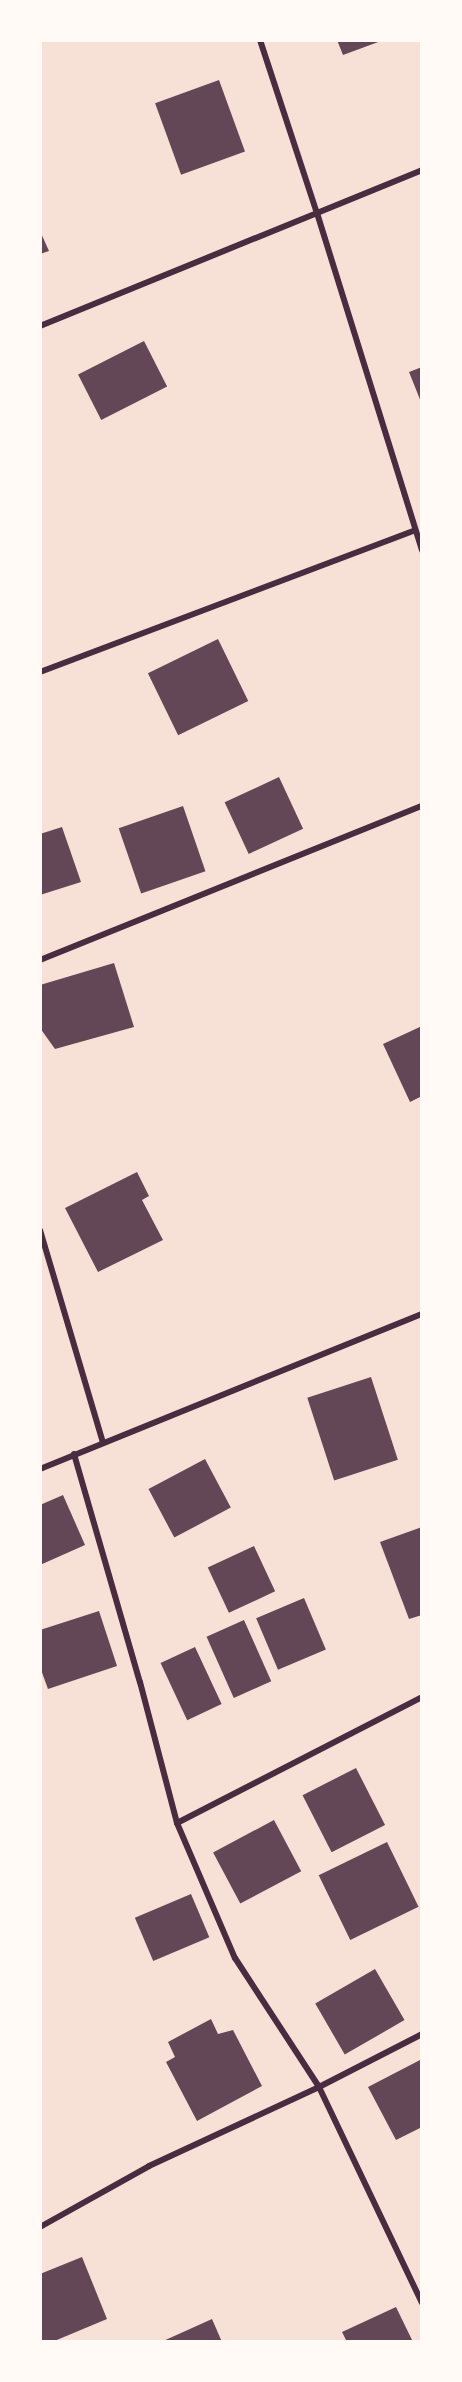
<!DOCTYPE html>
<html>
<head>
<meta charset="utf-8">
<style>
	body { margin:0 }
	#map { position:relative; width:462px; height:2382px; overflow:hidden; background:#f7e1d7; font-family:Signika,sans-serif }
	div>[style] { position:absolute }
	.building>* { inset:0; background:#644757; transform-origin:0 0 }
	.minor>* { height:6px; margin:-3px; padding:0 3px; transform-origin:3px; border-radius:3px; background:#4a2c40 }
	span { translate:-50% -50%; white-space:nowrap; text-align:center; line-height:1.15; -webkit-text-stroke:5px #fffaf5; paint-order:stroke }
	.frame { position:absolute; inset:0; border:42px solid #fffaf5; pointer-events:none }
</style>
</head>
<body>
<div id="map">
	<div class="building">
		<div style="clip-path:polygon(337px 40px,381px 40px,381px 41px,343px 55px)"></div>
		<div style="left:219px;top:80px;width:76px;height:68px;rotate:70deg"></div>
		<div style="clip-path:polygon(40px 231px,49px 251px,40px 254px)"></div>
		<div style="left:144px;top:341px;width:51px;height:74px;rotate:63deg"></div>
		<div style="clip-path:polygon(422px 367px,422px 402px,421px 402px,409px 372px)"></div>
		<div style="left:218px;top:639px;width:69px;height:78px;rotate:64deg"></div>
		<div style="left:279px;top:777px;width:57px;height:60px;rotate:65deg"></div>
		<div style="left:183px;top:806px;width:69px;height:68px;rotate:71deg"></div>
		<div style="clip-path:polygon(62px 827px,81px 882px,40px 895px,40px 834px)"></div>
		<div style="clip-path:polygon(114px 963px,134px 1027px,55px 1049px,40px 1028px,40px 985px)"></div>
		<div style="clip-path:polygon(422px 1026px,422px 1096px,410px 1102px,383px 1044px)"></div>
		<div style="clip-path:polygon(137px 1172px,149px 1196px,142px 1200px,163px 1240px,98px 1272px,65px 1208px)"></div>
		<div style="left:371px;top:1377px;width:87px;height:67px;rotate:72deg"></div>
		<div style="left:205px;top:1459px;width:55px;height:64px;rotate:62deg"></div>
		<div style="clip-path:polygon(63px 1495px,85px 1545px,40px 1565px,40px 1505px)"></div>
		<div style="clip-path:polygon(422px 1527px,422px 1615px,409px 1619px,380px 1542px)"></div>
		<div style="left:254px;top:1546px;width:50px;height:51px;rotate:65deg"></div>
		<div style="left:304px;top:1598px;width:56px;height:52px;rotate:67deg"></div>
		<div style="clip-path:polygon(99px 1611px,117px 1666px,48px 1689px,40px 1667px,40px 1630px)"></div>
		<div style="left:244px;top:1620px;width:67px;height:41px;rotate:66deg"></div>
		<div style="left:195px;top:1647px;width:63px;height:38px;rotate:65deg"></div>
		<div style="left:356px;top:1768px;width:64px;height:60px;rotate:63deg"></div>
		<div style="left:274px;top:1820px;width:58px;height:69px;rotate:62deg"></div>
		<div style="left:387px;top:1842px;width:72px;height:76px;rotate:64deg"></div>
		<div style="left:191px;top:1894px;width:47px;height:61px;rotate:67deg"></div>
		<div style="left:375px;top:1969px;width:59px;height:69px;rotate:60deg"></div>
		<div style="clip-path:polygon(211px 2019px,218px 2034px,233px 2030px,262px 2086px,197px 2121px,166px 2062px,175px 2057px,168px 2042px)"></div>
		<div style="clip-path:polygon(422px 2059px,422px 2127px,396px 2140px,368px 2087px)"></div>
		<div style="clip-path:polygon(82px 2257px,107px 2319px,52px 2342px,41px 2342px,40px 2274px)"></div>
		<div style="clip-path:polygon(396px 2307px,413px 2342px,347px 2342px,342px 2332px)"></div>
		<div style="clip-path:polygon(212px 2319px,222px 2342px,161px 2342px)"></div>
	</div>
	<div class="minor">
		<div style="left:260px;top:40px;width:182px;rotate:71.8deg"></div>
		<div style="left:317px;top:213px;width:353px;rotate:72.7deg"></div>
		<div style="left:40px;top:326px;width:413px;rotate:-22.2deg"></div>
		<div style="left:40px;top:672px;width:401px;rotate:-20.7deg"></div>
		<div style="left:40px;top:960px;width:412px;rotate:-22deg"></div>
		<div style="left:40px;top:1230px;width:222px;rotate:73.5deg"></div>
		<div style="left:74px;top:1454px;width:237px;rotate:73.9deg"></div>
		<div style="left:140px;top:1682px;width:146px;rotate:75.3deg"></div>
		<div style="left:177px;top:1823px;width:147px;rotate:66.8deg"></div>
		<div style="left:235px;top:1958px;width:154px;rotate:56.9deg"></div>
		<div style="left:319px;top:2087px;width:239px;rotate:64.5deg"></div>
		<div style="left:40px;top:1469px;width:412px;rotate:-22.1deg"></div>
		<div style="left:177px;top:1823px;width:276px;rotate:-27.2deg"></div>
		<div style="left:40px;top:2227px;width:125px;rotate:-29.2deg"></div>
		<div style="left:149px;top:2166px;width:187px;rotate:-24.9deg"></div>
		<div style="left:319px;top:2087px;width:116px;rotate:-27.2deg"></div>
	</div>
	<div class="frame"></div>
</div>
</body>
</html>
